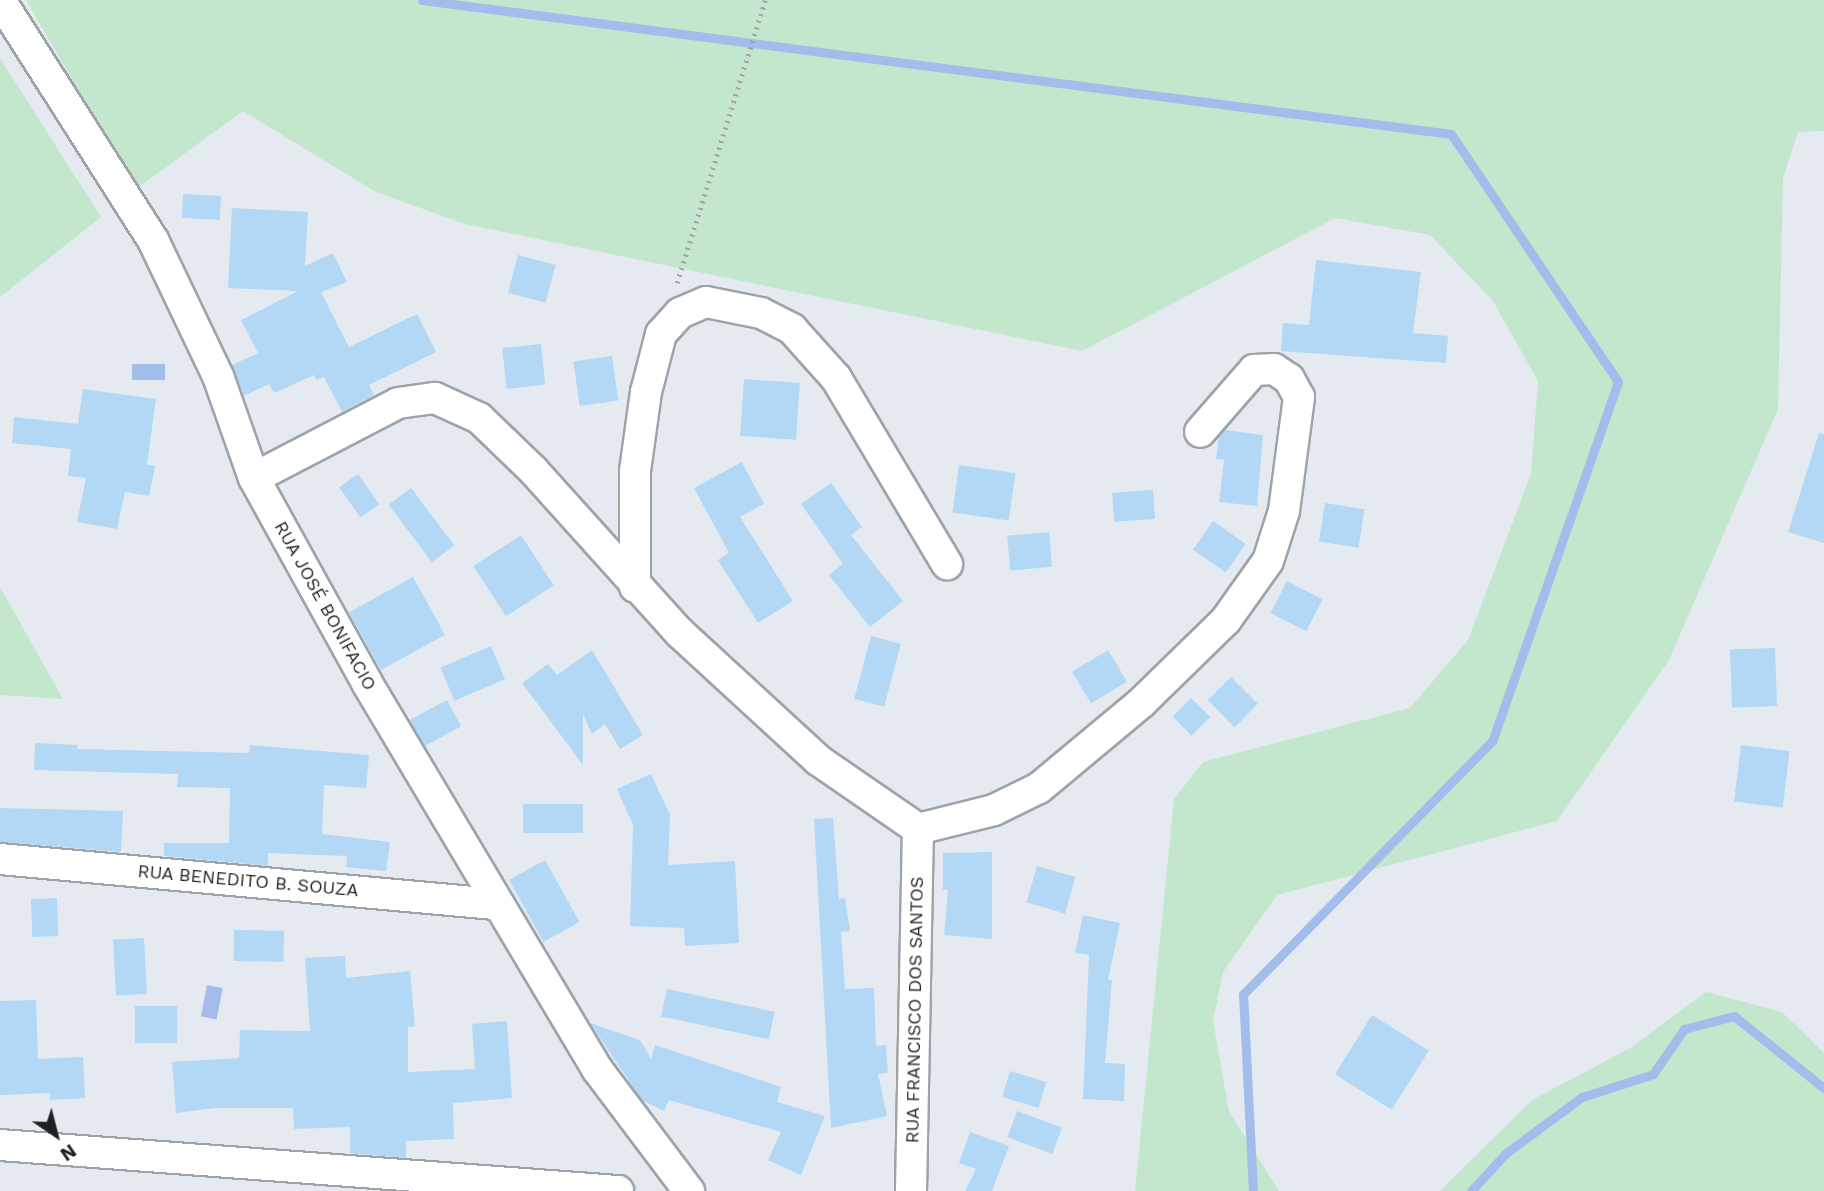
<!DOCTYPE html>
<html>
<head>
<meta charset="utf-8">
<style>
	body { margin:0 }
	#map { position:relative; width:1824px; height:1191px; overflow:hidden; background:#e4eaf0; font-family:"Work Sans",sans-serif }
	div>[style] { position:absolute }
	.green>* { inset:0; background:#c2e7cd }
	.water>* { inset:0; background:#a2bceb; transform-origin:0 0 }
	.stream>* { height:9px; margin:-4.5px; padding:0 4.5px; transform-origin:4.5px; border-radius:4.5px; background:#a2bceb }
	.building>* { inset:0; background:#b2d8f6; transform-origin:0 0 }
	.path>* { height:4.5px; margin-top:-2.25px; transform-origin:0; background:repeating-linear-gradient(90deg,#a1a5aa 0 2px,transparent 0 7px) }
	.roads { filter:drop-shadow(2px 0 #9da3a8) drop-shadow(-2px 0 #9da3a8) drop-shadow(0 2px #9da3a8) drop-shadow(0 -2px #9da3a8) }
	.street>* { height:30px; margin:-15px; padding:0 15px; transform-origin:15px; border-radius:15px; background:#fff }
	span { translate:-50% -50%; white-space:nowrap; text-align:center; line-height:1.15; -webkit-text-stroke:7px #fff; paint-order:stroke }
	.street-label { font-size:18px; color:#1e2022 }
	.north { position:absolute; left:21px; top:1100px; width:70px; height:70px; -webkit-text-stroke:5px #fff; paint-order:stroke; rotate:145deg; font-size:19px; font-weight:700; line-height:28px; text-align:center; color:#1e2022 }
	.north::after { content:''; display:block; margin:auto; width:24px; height:32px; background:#1e2022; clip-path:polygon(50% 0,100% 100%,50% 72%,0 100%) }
</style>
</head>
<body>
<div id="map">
	<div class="green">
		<div style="clip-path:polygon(26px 0,1824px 0,1824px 131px,1798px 132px,1783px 178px,1778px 409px,1669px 660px,1557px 821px,1277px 895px,1223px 972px,1213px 1021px,1229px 1112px,1279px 1191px,1135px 1191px,1174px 799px,1203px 762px,1410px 708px,1468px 640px,1531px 474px,1538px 381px,1493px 301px,1430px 235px,1335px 218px,1082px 351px,465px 224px,376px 192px,243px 111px,136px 189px)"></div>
		<div style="clip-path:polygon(0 58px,101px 217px,0 297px)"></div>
		<div style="clip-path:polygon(0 587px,63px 699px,0 695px)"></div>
		<div style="clip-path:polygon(1706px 992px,1782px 1012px,1824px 1053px,1824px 1191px,1440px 1191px,1532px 1100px,1630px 1048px)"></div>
	</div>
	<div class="water">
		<div style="left:165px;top:364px;width:16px;height:33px;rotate:90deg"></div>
		<div style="left:207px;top:985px;width:16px;height:32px;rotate:11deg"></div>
	</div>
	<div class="stream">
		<div style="left:422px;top:0;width:1038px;rotate:7.42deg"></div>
		<div style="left:1451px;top:134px;width:299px;rotate:56deg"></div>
		<div style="left:1618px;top:382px;width:380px;rotate:109.3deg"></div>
		<div style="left:1492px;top:741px;width:355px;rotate:134.5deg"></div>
		<div style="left:1243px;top:994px;width:197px;rotate:87.1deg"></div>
		<div style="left:1471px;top:1191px;width:52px;rotate:-47.4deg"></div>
		<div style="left:1506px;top:1153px;width:94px;rotate:-36.4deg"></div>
		<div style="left:1582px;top:1097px;width:75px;rotate:-17.9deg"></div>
		<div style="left:1653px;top:1074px;width:55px;rotate:-55.4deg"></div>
		<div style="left:1684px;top:1029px;width:52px;rotate:-14.6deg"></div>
		<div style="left:1734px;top:1016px;width:115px;rotate:38.7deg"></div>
	</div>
	<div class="building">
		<div style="left:183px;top:194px;width:38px;height:24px;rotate:3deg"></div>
		<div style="clip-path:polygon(232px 208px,308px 212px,305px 266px,333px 253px,347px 282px,321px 292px,349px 347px,417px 314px,436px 352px,369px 385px,374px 395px,342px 412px,324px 377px,317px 380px,314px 375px,274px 393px,269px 384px,244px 396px,232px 365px,258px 353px,241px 320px,298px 291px,228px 288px)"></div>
		<div style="left:518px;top:255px;width:39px;height:39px;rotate:15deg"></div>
		<div style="clip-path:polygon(1316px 260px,1421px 272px,1413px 333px,1448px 336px,1446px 363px,1281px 351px,1283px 323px,1309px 325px)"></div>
		<div style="left:541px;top:344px;width:41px;height:39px;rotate:84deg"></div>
		<div style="left:612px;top:356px;width:45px;height:39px;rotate:82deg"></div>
		<div style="left:744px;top:379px;width:56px;height:57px;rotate:4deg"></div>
		<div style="clip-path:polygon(83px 389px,156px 399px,147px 465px,155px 466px,149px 496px,125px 492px,117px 529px,77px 522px,86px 478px,68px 476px,71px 449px,12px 443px,14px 417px,78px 424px)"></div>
		<div style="clip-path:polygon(1225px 430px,1263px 435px,1257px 506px,1219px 502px,1224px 460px,1216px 459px,1219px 437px)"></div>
		<div style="clip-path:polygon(1819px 433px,1824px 434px,1824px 543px,1788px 532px)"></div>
		<div style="clip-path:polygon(742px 462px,764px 504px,740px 517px,793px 601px,758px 623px,718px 560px,729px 553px,694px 488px)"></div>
		<div style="left:959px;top:465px;width:57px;height:48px;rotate:8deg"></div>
		<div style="left:358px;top:474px;width:37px;height:23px;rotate:55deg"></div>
		<div style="clip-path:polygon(831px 483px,862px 527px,851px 535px,903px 601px,870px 627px,829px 575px,843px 564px,801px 504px)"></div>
		<div style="left:411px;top:488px;width:72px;height:28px;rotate:53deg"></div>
		<div style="left:1153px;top:490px;width:29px;height:41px;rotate:86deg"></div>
		<div style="left:1325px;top:503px;width:40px;height:39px;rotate:9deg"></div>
		<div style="left:1213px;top:521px;width:40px;height:35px;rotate:35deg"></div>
		<div style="left:1049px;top:532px;width:35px;height:42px;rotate:85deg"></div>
		<div style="left:521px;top:535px;width:60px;height:57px;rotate:57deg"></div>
		<div style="left:413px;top:577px;width:66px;height:73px;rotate:61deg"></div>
		<div style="left:1287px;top:581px;width:40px;height:36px;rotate:27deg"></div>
		<div style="left:871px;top:636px;width:31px;height:65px;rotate:15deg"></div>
		<div style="left:491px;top:646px;width:36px;height:55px;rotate:67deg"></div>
		<div style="left:1775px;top:648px;width:58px;height:45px;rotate:88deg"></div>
		<div style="clip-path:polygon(592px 650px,643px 735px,620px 749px,605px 724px,592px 734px,583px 714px,583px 765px,522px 683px,548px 664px,557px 675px)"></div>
		<div style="left:1108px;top:650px;width:37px;height:42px;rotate:59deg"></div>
		<div style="left:1231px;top:677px;width:38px;height:33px;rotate:45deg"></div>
		<div style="left:1191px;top:698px;width:27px;height:26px;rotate:45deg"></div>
		<div style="left:447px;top:700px;width:30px;height:42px;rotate:62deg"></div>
		<div style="clip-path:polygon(35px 743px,78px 745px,77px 749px,249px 753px,250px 745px,369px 755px,366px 788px,324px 785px,322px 834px,390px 842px,386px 871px,346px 867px,347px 856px,268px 853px,268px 866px,164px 856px,164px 843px,229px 843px,230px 788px,177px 787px,178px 774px,34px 770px)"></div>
		<div style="left:1741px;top:745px;width:49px;height:57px;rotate:7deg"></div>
		<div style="clip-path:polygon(651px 774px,670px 815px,668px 865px,735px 861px,739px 943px,685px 946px,684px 928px,630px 926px,633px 825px,617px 789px)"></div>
		<div style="left:583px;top:804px;width:29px;height:60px;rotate:90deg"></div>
		<div style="clip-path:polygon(0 808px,123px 811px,121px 852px,0 842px)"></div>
		<div style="clip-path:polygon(833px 818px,839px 899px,845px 898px,850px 931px,841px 932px,845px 989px,874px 988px,876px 1046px,886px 1045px,888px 1073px,878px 1074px,887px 1116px,831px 1128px,814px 819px)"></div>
		<div style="clip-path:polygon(992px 852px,992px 939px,944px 935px,948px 890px,943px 890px,943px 853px)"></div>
		<div style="left:545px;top:860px;width:71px;height:41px;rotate:61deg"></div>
		<div style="left:1037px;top:866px;width:40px;height:38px;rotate:16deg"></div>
		<div style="left:57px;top:898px;width:38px;height:26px;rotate:88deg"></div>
		<div style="clip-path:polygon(1083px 915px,1120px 923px,1108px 980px,1112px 980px,1105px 1063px,1125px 1064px,1124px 1101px,1083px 1099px,1089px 955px,1075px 953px)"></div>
		<div style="left:234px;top:930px;width:50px;height:31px;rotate:1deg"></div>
		<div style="left:144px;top:938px;width:56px;height:31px;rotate:87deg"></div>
		<div style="clip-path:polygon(345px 956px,346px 978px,410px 971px,415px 1026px,408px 1027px,408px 1072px,475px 1069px,472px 1024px,507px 1021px,512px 1098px,453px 1103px,454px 1139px,406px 1141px,406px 1158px,350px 1153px,350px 1127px,294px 1129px,293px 1108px,215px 1108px,176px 1113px,172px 1062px,239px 1058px,240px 1030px,310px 1031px,305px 958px)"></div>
		<div style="left:667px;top:989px;width:110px;height:28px;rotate:12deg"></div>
		<div style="clip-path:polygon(36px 1000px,38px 1059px,83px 1057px,85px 1098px,50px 1100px,50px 1093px,0 1095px,0 1001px)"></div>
		<div style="left:135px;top:1006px;width:42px;height:37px"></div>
		<div style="left:1372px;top:1015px;width:67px;height:70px;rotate:32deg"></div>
		<div style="clip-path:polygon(590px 1023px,640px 1040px,651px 1059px,655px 1045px,781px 1087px,777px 1102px,825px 1116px,801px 1175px,768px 1160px,781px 1132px,669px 1100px,664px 1111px,642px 1100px)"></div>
		<div style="left:1010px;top:1071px;width:38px;height:27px;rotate:17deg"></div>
		<div style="left:1017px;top:1111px;width:48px;height:28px;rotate:20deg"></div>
		<div style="clip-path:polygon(970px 1132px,1009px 1146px,992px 1191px,965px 1191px,976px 1169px,959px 1163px)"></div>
	</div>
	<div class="path">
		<div style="left:677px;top:283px;width:296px;rotate:-72.7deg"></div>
	</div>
	<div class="roads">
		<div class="street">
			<div style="left:0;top:0;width:285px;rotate:57.5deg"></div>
			<div style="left:153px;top:240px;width:151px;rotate:64.5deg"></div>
			<div style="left:218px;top:376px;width:108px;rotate:70.6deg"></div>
			<div style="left:254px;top:478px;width:234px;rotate:61.1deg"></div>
			<div style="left:367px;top:683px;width:449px;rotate:59.2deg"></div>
			<div style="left:597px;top:1069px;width:153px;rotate:53deg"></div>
			<div style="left:254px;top:478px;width:162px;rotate:-27.5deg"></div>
			<div style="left:398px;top:403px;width:37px;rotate:-8deg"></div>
			<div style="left:435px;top:398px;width:48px;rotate:24.4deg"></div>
			<div style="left:479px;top:418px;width:75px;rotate:43.9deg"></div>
			<div style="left:533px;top:470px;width:219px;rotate:48deg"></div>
			<div style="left:680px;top:633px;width:188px;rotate:42.6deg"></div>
			<div style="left:818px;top:760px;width:121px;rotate:34.6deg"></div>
			<div style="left:918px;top:829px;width:78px;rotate:-14deg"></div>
			<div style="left:994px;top:810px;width:50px;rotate:-26.1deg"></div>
			<div style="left:1039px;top:788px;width:133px;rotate:-39.8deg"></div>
			<div style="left:1141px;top:703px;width:119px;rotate:-44.3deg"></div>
			<div style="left:1226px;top:620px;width:72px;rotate:-54.6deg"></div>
			<div style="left:1268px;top:561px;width:52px;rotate:-72.3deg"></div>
			<div style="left:1284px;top:511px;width:115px;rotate:-82.5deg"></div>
			<div style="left:1299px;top:397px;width:21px;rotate:-119deg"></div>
			<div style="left:1289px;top:379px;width:18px;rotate:-146deg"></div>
			<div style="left:1274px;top:369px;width:20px;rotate:177deg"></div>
			<div style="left:1254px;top:370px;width:82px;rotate:131.1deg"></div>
			<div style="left:635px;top:587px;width:116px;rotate:-90deg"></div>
			<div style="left:635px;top:471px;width:80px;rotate:-82.1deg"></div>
			<div style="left:646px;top:392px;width:60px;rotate:-75.5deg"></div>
			<div style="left:661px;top:334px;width:28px;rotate:-48deg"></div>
			<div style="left:680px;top:313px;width:28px;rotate:-23deg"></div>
			<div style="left:706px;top:302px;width:56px;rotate:11.3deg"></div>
			<div style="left:761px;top:313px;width:35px;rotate:27deg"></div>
			<div style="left:792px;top:329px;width:66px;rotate:48.1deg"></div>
			<div style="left:836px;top:378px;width:217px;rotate:59.2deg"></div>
			<div style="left:0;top:859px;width:498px;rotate:5.2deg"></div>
			<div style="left:0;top:1145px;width:620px;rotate:4.26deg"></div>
			<div style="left:911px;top:1191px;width:362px;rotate:-88.9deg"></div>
		</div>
	</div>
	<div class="street-label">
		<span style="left:325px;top:606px;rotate:61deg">RUA JOSÉ BONIFACIO</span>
		<span style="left:248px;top:881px;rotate:5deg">RUA BENEDITO B. SOUZA</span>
		<span style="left:915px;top:1010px;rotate:-89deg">RUA FRANCISCO DOS SANTOS</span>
	</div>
	<div class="north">N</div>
</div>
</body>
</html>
